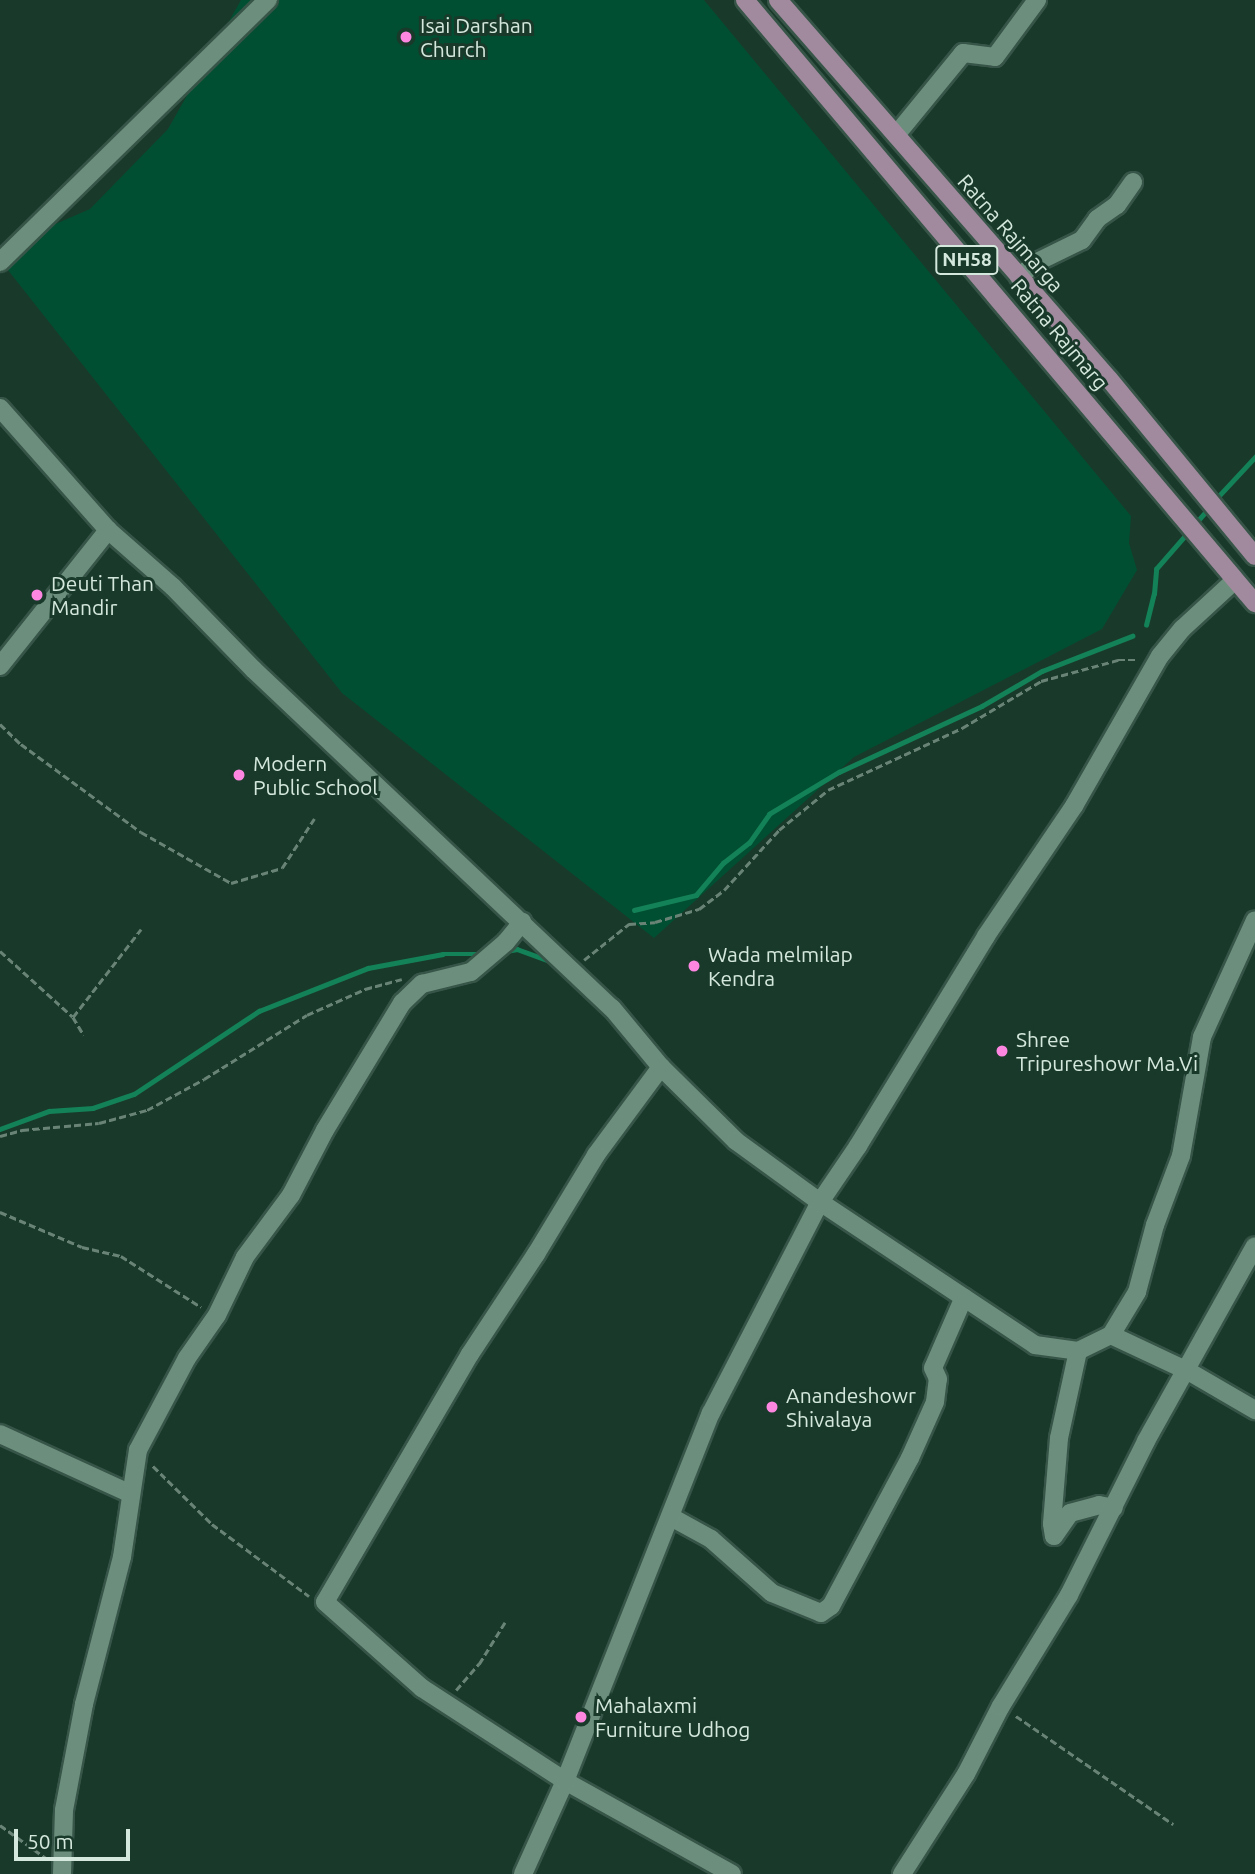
<!DOCTYPE html>
<html>
<head>
<meta charset="utf-8">
<style>
	body { margin:0 }
	#map { position:relative; width:1255px; height:1874px; overflow:hidden; background:#193a2b; font-family:Ubuntu,sans-serif }
	div>[style] { position:absolute }
	.green>* { inset:0; background:#004f32 }
	.stream>* { height:4.5px; margin:-2.25px; padding:0 2.25px; transform-origin:2.25px; border-radius:2.25px; background:#148258 }
	.path>* { height:2.5px; margin-top:-1.25px; transform-origin:0; background:repeating-linear-gradient(90deg,#698477 0 7px,transparent 0 10.5px) }
	.roads { filter:drop-shadow(2px 0 #375548) drop-shadow(-2px 0 #375548) drop-shadow(0 2px #375548) drop-shadow(0 -2px #375548) }
	.street>* { height:18px; margin:-9px; padding:0 9px; transform-origin:9px; border-radius:9px; background:#6c8f7d }
	.secondary>* { height:18px; margin:-9px; padding:0 9px; transform-origin:9px; border-radius:9px; background:#6c8f7d }
	.primary>* { height:18px; margin:-9px; padding:0 9px; transform-origin:9px; border-radius:9px; background:#a18a9d }
	.dots>* { width:19px; height:19px; translate:-50% -50%; box-sizing:border-box; border:4px solid #193a2b; border-radius:50% }
	span { translate:-50% -50%; white-space:nowrap; text-align:center; line-height:1.15; -webkit-text-stroke:6px #193a2b; paint-order:stroke }
	.shield-label span { padding:2px 5px; background:#193a2b; border:2px solid; border-radius:5px; -webkit-text-stroke-width:0 }
	.shield-label { font-size:19px; color:#d5e8dd; font-weight:700 }
	.poi-label { font-size:21px; color:#d5e8dd }
	.left { translate:0 -50%; text-align:left }
	.street-label { font-size:21px; color:#d5e8dd }
	.scale { position:absolute; left:14px; top:1829px; width:116px; height:32px; box-sizing:border-box; border:4px solid #d5e8dd; border-top:0; padding-left:9px; font-size:21px; line-height:24px; white-space:nowrap; color:#d5e8dd; -webkit-text-stroke:5px #193a2b; paint-order:stroke }
</style>
</head>
<body>
<div id="map">
	<div class="green">
		<div style="clip-path:polygon(241px 0,704px 0,1131px 516px,1129px 543px,1137px 570px,1102px 629px,854px 757px,654px 938px,342px 693px,0 260px,0 248px,90px 209px,168px 129px)"></div>
	</div>
	<div class="stream">
		<div style="left:1215px;top:500px;width:59px;rotate:-47.1deg"></div>
		<div style="left:1195px;top:524px;width:23px;rotate:-49deg"></div>
		<div style="left:1146px;top:625px;width:32px;rotate:-76deg"></div>
		<div style="left:1154px;top:594px;width:25px;rotate:-85deg"></div>
		<div style="left:1156px;top:569px;width:50px;rotate:-49deg"></div>
		<div style="left:634px;top:910px;width:64px;rotate:-13.6deg"></div>
		<div style="left:696px;top:895px;width:42px;rotate:-49.8deg"></div>
		<div style="left:723px;top:863px;width:33px;rotate:-38deg"></div>
		<div style="left:749px;top:843px;width:35px;rotate:-55deg"></div>
		<div style="left:769px;top:814px;width:82px;rotate:-31deg"></div>
		<div style="left:839px;top:772px;width:157px;rotate:-24.8deg"></div>
		<div style="left:982px;top:706px;width:69px;rotate:-30.3deg"></div>
		<div style="left:1042px;top:671px;width:97px;rotate:-21.3deg"></div>
		<div style="left:506px;top:951px;width:11px;rotate:-10deg"></div>
		<div style="left:517px;top:949px;width:35px;rotate:20deg"></div>
		<div style="left:0;top:1129px;width:52px;rotate:-20.2deg"></div>
		<div style="left:49px;top:1111px;width:44px;rotate:-3.9deg"></div>
		<div style="left:93px;top:1108px;width:43px;rotate:-18.9deg"></div>
		<div style="left:134px;top:1094px;width:150px;rotate:-33.6deg"></div>
		<div style="left:259px;top:1011px;width:117px;rotate:-21.5deg"></div>
		<div style="left:368px;top:968px;width:76px;rotate:-10.6deg"></div>
		<div style="left:443px;top:954px;width:41px"></div>
	</div>
	<div class="path">
		<div style="left:0;top:724px;width:29px;rotate:44deg"></div>
		<div style="left:21px;top:744px;width:149px;rotate:36.3deg"></div>
		<div style="left:141px;top:832px;width:103px;rotate:29.5deg"></div>
		<div style="left:231px;top:883px;width:53px;rotate:-16.4deg"></div>
		<div style="left:282px;top:868px;width:59px;rotate:-56.9deg"></div>
		<div style="left:0;top:951px;width:98px;rotate:42.1deg"></div>
		<div style="left:73px;top:1017px;width:21px;rotate:59deg"></div>
		<div style="left:584px;top:960px;width:58px;rotate:-38.7deg"></div>
		<div style="left:629px;top:924px;width:26px;rotate:-4deg"></div>
		<div style="left:655px;top:922px;width:46px;rotate:-16.5deg"></div>
		<div style="left:699px;top:909px;width:31px;rotate:-37deg"></div>
		<div style="left:724px;top:890px;width:81px;rotate:-47.5deg"></div>
		<div style="left:779px;top:830px;width:63px;rotate:-39.2deg"></div>
		<div style="left:828px;top:790px;width:148px;rotate:-24.8deg"></div>
		<div style="left:962px;top:728px;width:92px;rotate:-30.7deg"></div>
		<div style="left:1041px;top:681px;width:80px;rotate:-15.3deg"></div>
		<div style="left:1118px;top:660px;width:20px"></div>
		<div style="left:73px;top:1017px;width:111px;rotate:-52.3deg"></div>
		<div style="left:0;top:1136px;width:23px;rotate:-15deg"></div>
		<div style="left:22px;top:1130px;width:77px;rotate:-5.2deg"></div>
		<div style="left:99px;top:1123px;width:50px;rotate:-15.2deg"></div>
		<div style="left:147px;top:1110px;width:65px;rotate:-28.5deg"></div>
		<div style="left:204px;top:1079px;width:121px;rotate:-31.9deg"></div>
		<div style="left:307px;top:1015px;width:64px;rotate:-24.1deg"></div>
		<div style="left:365px;top:989px;width:38px;rotate:-15deg"></div>
		<div style="left:0;top:1212px;width:89px;rotate:23.1deg"></div>
		<div style="left:82px;top:1247px;width:40px;rotate:13deg"></div>
		<div style="left:121px;top:1256px;width:95px;rotate:32.5deg"></div>
		<div style="left:153px;top:1466px;width:83px;rotate:44.5deg"></div>
		<div style="left:212px;top:1524px;width:121px;rotate:36.6deg"></div>
		<div style="left:456px;top:1690px;width:35px;rotate:-49deg"></div>
		<div style="left:479px;top:1664px;width:49px;rotate:-58.2deg"></div>
		<div style="left:1016px;top:1716px;width:191px;rotate:34.5deg"></div>
		<div style="left:0;top:1825px;width:57px;rotate:35.7deg"></div>
	</div>
	<div class="roads">
		<div class="street">
			<div style="left:896px;top:135px;width:106px;rotate:-50.7deg"></div>
			<div style="left:963px;top:53px;width:32px;rotate:7deg"></div>
			<div style="left:995px;top:57px;width:71px;rotate:-53.6deg"></div>
			<div style="left:0;top:262px;width:375px;rotate:-44.4deg"></div>
			<div style="left:1019px;top:277px;width:21px;rotate:-41deg"></div>
			<div style="left:1035px;top:263px;width:52px;rotate:-26.1deg"></div>
			<div style="left:1082px;top:240px;width:26px;rotate:-54deg"></div>
			<div style="left:1097px;top:219px;width:24px;rotate:-35deg"></div>
			<div style="left:1117px;top:205px;width:28px;rotate:-55deg"></div>
			<div style="left:0;top:666px;width:174px;rotate:-51.5deg"></div>
			<div style="left:661px;top:1067px;width:109px;rotate:126.5deg"></div>
			<div style="left:596px;top:1155px;width:116px;rotate:121.2deg"></div>
			<div style="left:536px;top:1254px;width:120px;rotate:123.4deg"></div>
			<div style="left:470px;top:1354px;width:287px;rotate:120.3deg"></div>
			<div style="left:325px;top:1602px;width:130px;rotate:41.6deg"></div>
			<div style="left:422px;top:1688px;width:171px;rotate:33deg"></div>
			<div style="left:565px;top:1781px;width:191px;rotate:29.1deg"></div>
			<div style="left:1111px;top:1335px;width:50px;rotate:-58.8deg"></div>
			<div style="left:1137px;top:1292px;width:69px;rotate:-75deg"></div>
			<div style="left:1155px;top:1225px;width:74px;rotate:-69.4deg"></div>
			<div style="left:1181px;top:1156px;width:121px;rotate:-80deg"></div>
			<div style="left:1202px;top:1037px;width:128px;rotate:-65.6deg"></div>
			<div style="left:1078px;top:1351px;width:89px;rotate:102.3deg"></div>
			<div style="left:1059px;top:1438px;width:86px;rotate:94.7deg"></div>
			<div style="left:1052px;top:1524px;width:12px;rotate:81deg"></div>
			<div style="left:1054px;top:1536px;width:28px;rotate:-55deg"></div>
			<div style="left:1070px;top:1513px;width:30px;rotate:-15deg"></div>
			<div style="left:1099px;top:1505px;width:15px;rotate:11deg"></div>
			<div style="left:0;top:1434px;width:142px;rotate:24.6deg"></div>
			<div style="left:671px;top:1517px;width:46px;rotate:28.8deg"></div>
			<div style="left:711px;top:1539px;width:81px;rotate:41.5deg"></div>
			<div style="left:772px;top:1593px;width:53px;rotate:22.2deg"></div>
			<div style="left:821px;top:1613px;width:12px;rotate:-35deg"></div>
			<div style="left:831px;top:1606px;width:168px;rotate:-61.9deg"></div>
			<div style="left:910px;top:1458px;width:61px;rotate:-65.9deg"></div>
			<div style="left:935px;top:1402px;width:23px;rotate:-83deg"></div>
			<div style="left:938px;top:1379px;width:12px;rotate:-114deg"></div>
			<div style="left:933px;top:1368px;width:77px;rotate:-66.4deg"></div>
			<div style="left:62px;top:1874px;width:64px;rotate:-88.2deg"></div>
			<div style="left:64px;top:1810px;width:108px;rotate:-79.3deg"></div>
			<div style="left:84px;top:1704px;width:152px;rotate:-75.5deg"></div>
			<div style="left:122px;top:1557px;width:108px;rotate:-81.5deg"></div>
			<div style="left:138px;top:1450px;width:104px;rotate:-62deg"></div>
			<div style="left:187px;top:1358px;width:52px;rotate:-55.1deg"></div>
			<div style="left:217px;top:1315px;width:64px;rotate:-64.2deg"></div>
			<div style="left:245px;top:1257px;width:77px;rotate:-53.4deg"></div>
			<div style="left:291px;top:1195px;width:73px;rotate:-62.4deg"></div>
			<div style="left:325px;top:1130px;width:149px;rotate:-58.8deg"></div>
			<div style="left:402px;top:1003px;width:28px;rotate:-44deg"></div>
			<div style="left:422px;top:984px;width:50px;rotate:-13.8deg"></div>
			<div style="left:471px;top:972px;width:46px;rotate:-40.6deg"></div>
			<div style="left:506px;top:942px;width:26px;rotate:-51deg"></div>
			<div style="left:523px;top:1874px;width:102px;rotate:-65.7deg"></div>
			<div style="left:565px;top:1781px;width:396px;rotate:-68.4deg"></div>
			<div style="left:711px;top:1413px;width:237px;rotate:-62.7deg"></div>
			<div style="left:820px;top:1202px;width:68px;rotate:-55.8deg"></div>
			<div style="left:858px;top:1146px;width:246px;rotate:-58.6deg"></div>
			<div style="left:986px;top:936px;width:157px;rotate:-55.9deg"></div>
			<div style="left:1074px;top:806px;width:173px;rotate:-60.2deg"></div>
			<div style="left:1160px;top:656px;width:35px;rotate:-51deg"></div>
			<div style="left:1182px;top:629px;width:71px;rotate:-42.7deg"></div>
			<div style="left:902px;top:1874px;width:119px;rotate:-57.4deg"></div>
			<div style="left:966px;top:1774px;width:76px;rotate:-62.8deg"></div>
			<div style="left:1001px;top:1706px;width:130px;rotate:-58.5deg"></div>
			<div style="left:1069px;top:1595px;width:172px;rotate:-63.4deg"></div>
			<div style="left:1146px;top:1441px;width:223px;rotate:-60.8deg"></div>
		</div>
		<div class="secondary">
			<div style="left:0;top:408px;width:163px;rotate:48.5deg"></div>
			<div style="left:108px;top:530px;width:86px;rotate:41.2deg"></div>
			<div style="left:173px;top:587px;width:116px;rotate:45.7deg"></div>
			<div style="left:254px;top:670px;width:492px;rotate:43.4deg"></div>
			<div style="left:612px;top:1008px;width:77px;rotate:50.3deg"></div>
			<div style="left:661px;top:1067px;width:105px;rotate:44.6deg"></div>
			<div style="left:736px;top:1141px;width:104px;rotate:36deg"></div>
			<div style="left:820px;top:1202px;width:258px;rotate:33.6deg"></div>
			<div style="left:1035px;top:1345px;width:43px;rotate:7.9deg"></div>
			<div style="left:1078px;top:1351px;width:37px;rotate:-26deg"></div>
			<div style="left:1111px;top:1335px;width:85px;rotate:25.1deg"></div>
			<div style="left:1188px;top:1371px;width:78px;rotate:30.2deg"></div>
		</div>
		<div class="primary">
			<div style="left:745px;top:0;width:790px;rotate:49.78deg"></div>
			<div style="left:778px;top:0;width:503px;rotate:48.87deg"></div>
			<div style="left:1109px;top:379px;width:229px;rotate:50.5deg"></div>
		</div>
	</div>
	<div class="dots">
		<div style="left:406px;top:37px;background:#fd86e1"></div>
		<div style="left:37px;top:595px;background:#fd86e1"></div>
		<div style="left:239px;top:775px;background:#fd86e1"></div>
		<div style="left:694px;top:966px;background:#fd86e1"></div>
		<div style="left:1002px;top:1051px;background:#fd86e1"></div>
		<div style="left:772px;top:1407px;background:#fd86e1"></div>
		<div style="left:581px;top:1717px;background:#fd86e1"></div>
	</div>
	<div class="shield-label">
		<span style="left:967px;top:260px">NH58</span>
	</div>
	<div class="poi-label">
		<span class="left" style="left:420px;top:37px">Isai Darshan<br>Church</span>
		<span class="left" style="left:51px;top:595px">Deuti Than<br>Mandir</span>
		<span class="left" style="left:253px;top:775px">Modern<br>Public School</span>
		<span class="left" style="left:708px;top:966px">Wada melmilap<br>Kendra</span>
		<span class="left" style="left:1016px;top:1051px">Shree<br>Tripureshowr Ma.Vi</span>
		<span class="left" style="left:786px;top:1407px">Anandeshowr<br>Shivalaya</span>
		<span class="left" style="left:595px;top:1717px">Mahalaxmi<br>Furniture Udhog</span>
	</div>
	<div class="street-label">
		<span style="left:1011px;top:233px;rotate:49deg">Ratna Rajmarga</span>
		<span style="left:1060px;top:334px;rotate:50deg">Ratna Rajmarg</span>
	</div>
	<div class="scale">50 m</div>
</div>
</body>
</html>
